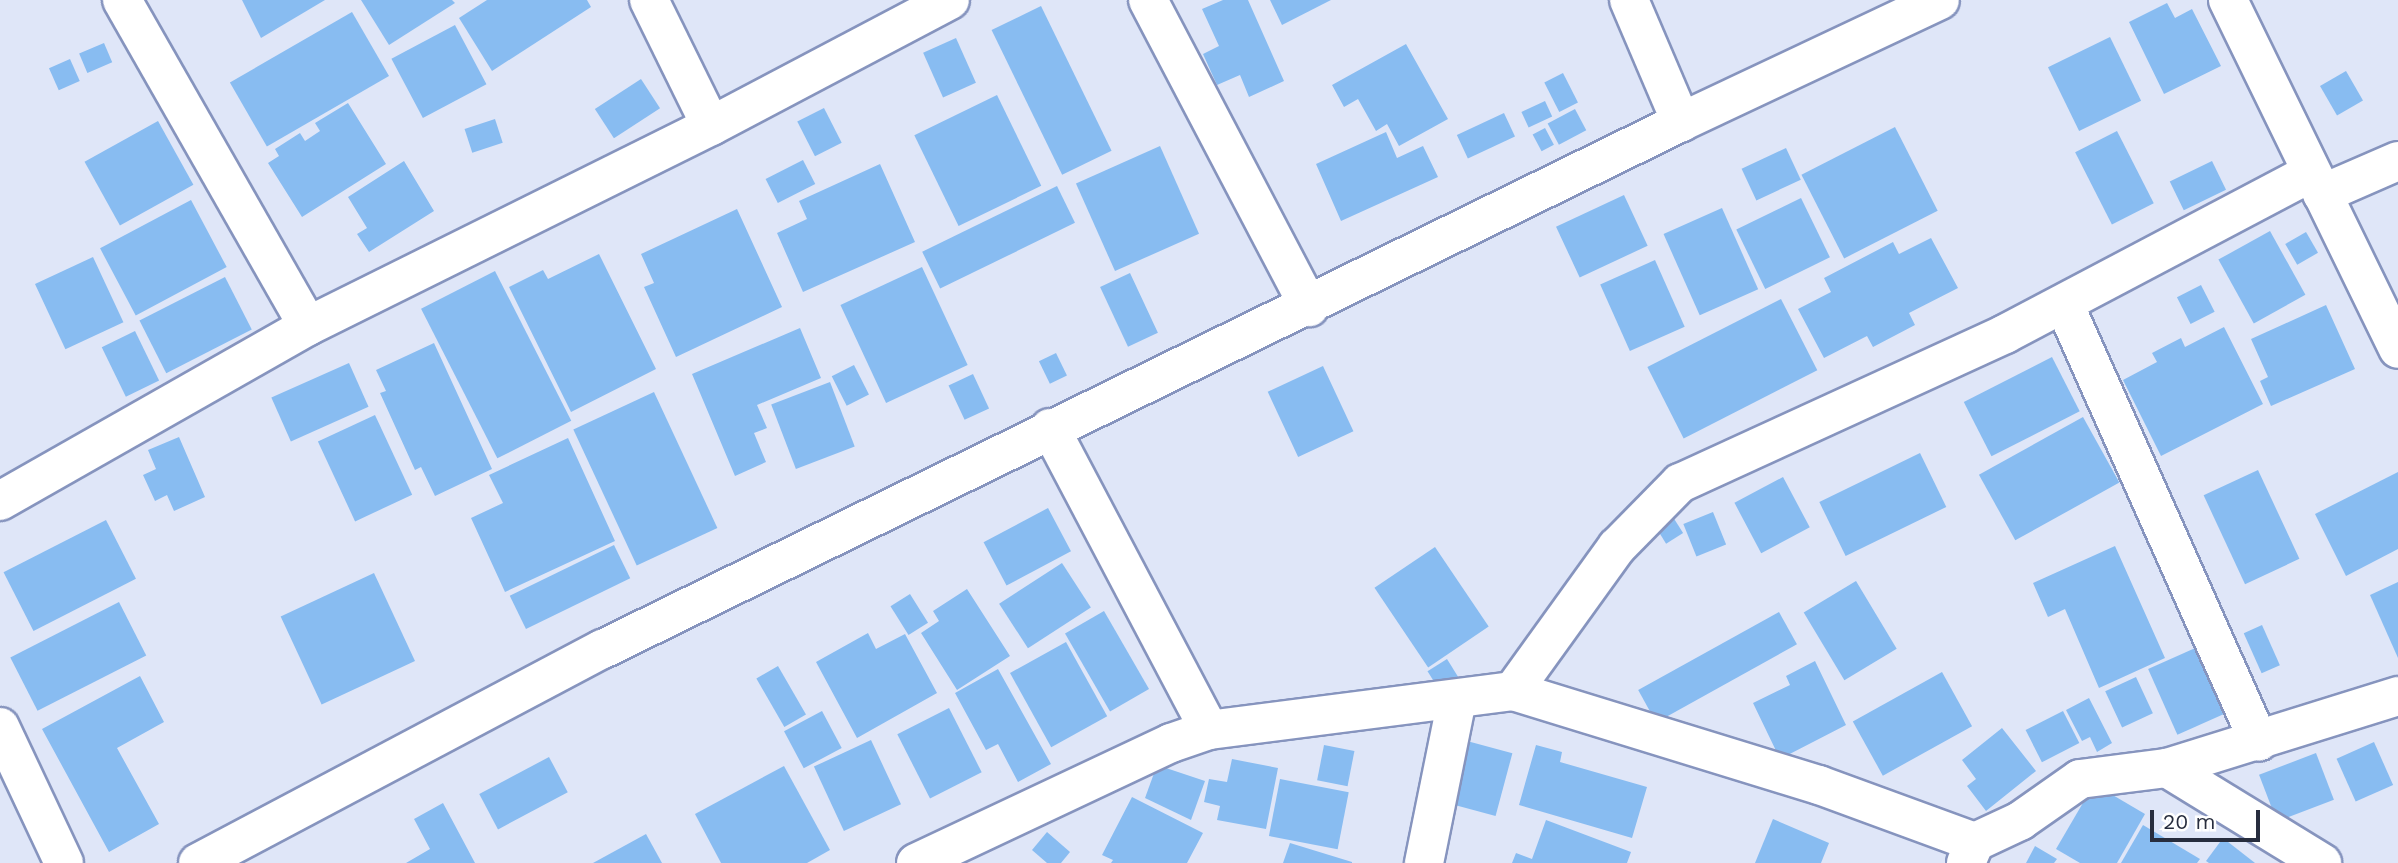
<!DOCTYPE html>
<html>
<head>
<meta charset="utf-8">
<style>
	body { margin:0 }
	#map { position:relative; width:2398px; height:863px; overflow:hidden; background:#dfe6f8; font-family:"Work Sans",sans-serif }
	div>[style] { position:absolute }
	.building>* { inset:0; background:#88bcf1; transform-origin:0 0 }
	.roads { filter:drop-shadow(2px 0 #8694be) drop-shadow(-2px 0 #8694be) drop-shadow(0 2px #8694be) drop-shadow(0 -2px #8694be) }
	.minor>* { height:38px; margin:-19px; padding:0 19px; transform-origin:19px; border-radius:19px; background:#fff }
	span { translate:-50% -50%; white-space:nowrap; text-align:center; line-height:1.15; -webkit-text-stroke:5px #fff; paint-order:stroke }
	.scale { position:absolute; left:2150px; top:810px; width:110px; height:32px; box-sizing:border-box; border:4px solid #272d3e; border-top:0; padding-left:9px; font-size:21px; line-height:24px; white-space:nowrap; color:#272d3e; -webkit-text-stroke:5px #fff; paint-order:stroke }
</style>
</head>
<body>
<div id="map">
	<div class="building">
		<div style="clip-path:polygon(242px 0,325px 0,261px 38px)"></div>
		<div style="clip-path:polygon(361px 0,452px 0,455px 3px,389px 45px)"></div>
		<div style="clip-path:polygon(487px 0,587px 0,591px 7px,492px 71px,459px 18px)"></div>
		<div style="clip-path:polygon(1223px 0,1248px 0,1284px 81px,1249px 97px,1240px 75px,1217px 85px,1203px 54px,1219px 46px,1202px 9px)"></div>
		<div style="clip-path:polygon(1270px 0,1331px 0,1282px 25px)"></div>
		<div style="clip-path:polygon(2167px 3px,2175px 18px,2192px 9px,2221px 66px,2164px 94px,2129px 22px)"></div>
		<div style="left:1041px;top:6px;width:161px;height:55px;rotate:64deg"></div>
		<div style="left:352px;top:12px;width:74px;height:141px;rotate:60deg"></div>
		<div style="left:455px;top:25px;width:67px;height:72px;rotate:62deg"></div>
		<div style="left:2110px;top:37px;width:71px;height:69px;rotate:64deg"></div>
		<div style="left:956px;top:38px;width:49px;height:36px;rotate:66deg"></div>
		<div style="left:104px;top:43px;width:21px;height:27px;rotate:67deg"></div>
		<div style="clip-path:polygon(1406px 44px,1448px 119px,1399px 146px,1387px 124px,1376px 131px,1358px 99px,1344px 107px,1332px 85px)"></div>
		<div style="left:70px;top:59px;width:24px;height:23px;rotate:66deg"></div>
		<div style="left:2346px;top:71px;width:34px;height:30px;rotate:60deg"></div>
		<div style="left:1563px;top:73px;width:33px;height:21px;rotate:63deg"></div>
		<div style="left:641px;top:79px;width:35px;height:55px;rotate:57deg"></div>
		<div style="left:997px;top:95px;width:101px;height:92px;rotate:64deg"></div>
		<div style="left:1545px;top:101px;width:17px;height:26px;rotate:65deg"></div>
		<div style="clip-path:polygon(348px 103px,386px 164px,302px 217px,268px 163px,279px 156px,275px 149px,300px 133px,305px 141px,320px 131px,315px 123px)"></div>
		<div style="left:824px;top:108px;width:39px;height:30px;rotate:63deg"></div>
		<div style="left:1575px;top:109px;width:24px;height:31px;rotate:62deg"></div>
		<div style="left:1504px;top:113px;width:26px;height:52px;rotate:65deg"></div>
		<div style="left:495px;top:119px;width:25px;height:32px;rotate:72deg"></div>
		<div style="left:158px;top:121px;width:73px;height:84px;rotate:61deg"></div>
		<div style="left:1895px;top:127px;width:94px;height:105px;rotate:63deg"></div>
		<div style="left:1545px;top:128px;width:19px;height:14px;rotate:62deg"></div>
		<div style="left:2117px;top:131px;width:81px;height:47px;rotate:63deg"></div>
		<div style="clip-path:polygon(1386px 132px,1397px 158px,1423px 146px,1438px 177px,1341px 221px,1316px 164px)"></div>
		<div style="left:1160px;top:146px;width:96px;height:92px;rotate:66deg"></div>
		<div style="left:1786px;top:148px;width:35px;height:49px;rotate:65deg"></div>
		<div style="left:803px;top:160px;width:27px;height:42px;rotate:63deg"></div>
		<div style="clip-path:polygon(404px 161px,434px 211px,369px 252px,357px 234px,367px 228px,348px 197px)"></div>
		<div style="left:2212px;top:161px;width:32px;height:47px;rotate:64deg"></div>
		<div style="clip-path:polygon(880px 164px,915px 242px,803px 292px,777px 233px,807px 219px,799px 201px)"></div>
		<div style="left:1057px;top:186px;width:41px;height:150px;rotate:64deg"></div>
		<div style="left:1624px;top:195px;width:56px;height:75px;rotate:65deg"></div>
		<div style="left:1801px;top:198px;width:66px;height:72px;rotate:64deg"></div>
		<div style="left:191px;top:200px;width:76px;height:103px;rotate:62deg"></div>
		<div style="left:1722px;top:208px;width:89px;height:64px;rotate:66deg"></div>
		<div style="clip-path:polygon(737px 209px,782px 307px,676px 357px,644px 287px,654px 283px,641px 254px)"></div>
		<div style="left:2270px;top:231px;width:73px;height:59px;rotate:61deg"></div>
		<div style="left:2306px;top:232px;width:24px;height:24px;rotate:60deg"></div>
		<div style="clip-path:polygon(1931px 238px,1958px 288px,1909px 313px,1915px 325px,1873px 347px,1867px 336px,1824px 358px,1798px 309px,1831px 292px,1824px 278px,1893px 242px,1899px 254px)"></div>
		<div style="clip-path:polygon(599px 254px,656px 369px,571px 412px,509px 287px,543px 270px,548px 279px)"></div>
		<div style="left:93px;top:257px;width:72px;height:64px;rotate:65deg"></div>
		<div style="left:1655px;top:260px;width:73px;height:60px;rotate:66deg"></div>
		<div style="left:922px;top:267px;width:108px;height:90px;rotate:65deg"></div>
		<div style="left:495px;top:271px;width:168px;height:83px;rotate:63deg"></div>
		<div style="left:1130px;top:273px;width:66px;height:33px;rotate:65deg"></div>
		<div style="left:225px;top:277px;width:59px;height:96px;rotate:63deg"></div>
		<div style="left:2201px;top:285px;width:30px;height:27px;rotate:63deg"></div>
		<div style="left:1781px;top:299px;width:80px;height:150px;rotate:63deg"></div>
		<div style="clip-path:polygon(2326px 305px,2355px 369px,2271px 406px,2260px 381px,2268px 377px,2251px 339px)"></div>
		<div style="clip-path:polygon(2224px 327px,2263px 404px,2161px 456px,2123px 380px,2157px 362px,2152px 353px,2181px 338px,2185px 347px)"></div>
		<div style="clip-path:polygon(800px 328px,821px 378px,757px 405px,767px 428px,754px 433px,766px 462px,735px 476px,692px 374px)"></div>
		<div style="left:135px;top:331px;width:55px;height:37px;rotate:64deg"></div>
		<div style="clip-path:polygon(434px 343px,492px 469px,435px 496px,421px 467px,415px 470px,380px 393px,386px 391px,376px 370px)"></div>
		<div style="left:1056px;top:353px;width:25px;height:19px;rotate:64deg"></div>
		<div style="left:2052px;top:357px;width:61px;height:99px;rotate:63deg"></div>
		<div style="left:349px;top:363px;width:48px;height:85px;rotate:66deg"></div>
		<div style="left:854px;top:365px;width:33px;height:25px;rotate:63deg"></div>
		<div style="left:1323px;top:366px;width:72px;height:61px;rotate:65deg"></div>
		<div style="left:973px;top:374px;width:38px;height:27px;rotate:65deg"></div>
		<div style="left:830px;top:382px;width:69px;height:63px;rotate:69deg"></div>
		<div style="left:654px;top:392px;width:150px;height:89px;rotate:65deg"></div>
		<div style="left:375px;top:415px;width:88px;height:63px;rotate:65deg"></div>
		<div style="left:2083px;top:417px;width:75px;height:119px;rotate:61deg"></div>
		<div style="clip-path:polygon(179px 437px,205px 497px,174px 511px,167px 495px,155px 501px,143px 475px,156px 469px,148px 450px)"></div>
		<div style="clip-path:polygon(568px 438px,615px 541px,505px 592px,471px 518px,503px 503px,489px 475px)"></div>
		<div style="left:1920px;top:453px;width:60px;height:112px;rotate:64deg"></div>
		<div style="left:2258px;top:470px;width:98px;height:60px;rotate:65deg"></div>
		<div style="clip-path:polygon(2398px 472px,2398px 549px,2346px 576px,2315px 514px)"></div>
		<div style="left:1783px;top:477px;width:57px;height:55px;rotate:62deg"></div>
		<div style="left:1048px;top:508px;width:49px;height:73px;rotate:62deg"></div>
		<div style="left:1713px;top:512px;width:35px;height:32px;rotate:68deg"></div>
		<div style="left:1673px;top:517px;width:19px;height:20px;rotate:58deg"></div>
		<div style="left:106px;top:520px;width:66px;height:115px;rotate:63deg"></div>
		<div style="left:614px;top:545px;width:37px;height:116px;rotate:64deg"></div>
		<div style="clip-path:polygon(2115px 546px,2165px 658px,2099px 688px,2065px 609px,2048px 617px,2033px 583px)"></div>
		<div style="left:1435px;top:547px;width:96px;height:73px;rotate:56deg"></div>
		<div style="left:1062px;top:563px;width:53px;height:75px;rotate:57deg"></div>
		<div style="left:374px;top:573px;width:97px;height:103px;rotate:65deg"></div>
		<div style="left:1856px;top:581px;width:79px;height:61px;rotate:59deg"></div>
		<div style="clip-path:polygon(2398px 582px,2398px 658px,2370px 595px)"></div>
		<div style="clip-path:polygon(967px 589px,1010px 656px,957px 690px,921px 633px,939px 621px,933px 611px)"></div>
		<div style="left:910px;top:594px;width:34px;height:23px;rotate:58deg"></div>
		<div style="left:119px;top:602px;width:60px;height:122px;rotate:63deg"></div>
		<div style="left:1104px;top:611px;width:90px;height:45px;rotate:60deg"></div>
		<div style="left:1779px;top:612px;width:37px;height:161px;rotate:61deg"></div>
		<div style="left:2262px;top:625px;width:44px;height:20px;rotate:66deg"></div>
		<div style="clip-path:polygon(868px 633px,876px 649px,905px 634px,937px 693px,857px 738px,816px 662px)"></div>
		<div style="left:1066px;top:642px;width:85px;height:64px;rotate:61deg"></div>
		<div style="left:2202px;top:645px;width:72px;height:59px;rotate:66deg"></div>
		<div style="left:1447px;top:659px;width:22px;height:23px;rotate:58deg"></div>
		<div style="clip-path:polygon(1815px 661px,1846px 725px,1780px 759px,1753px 703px,1790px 685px,1786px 676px)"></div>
		<div style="left:778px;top:666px;width:56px;height:25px;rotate:60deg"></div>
		<div style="clip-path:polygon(998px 669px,1051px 764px,1018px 782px,998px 744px,986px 750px,955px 693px)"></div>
		<div style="left:1942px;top:672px;width:62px;height:102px;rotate:61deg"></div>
		<div style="clip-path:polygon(140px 676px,164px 722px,117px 748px,159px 824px,109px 852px,42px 729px)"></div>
		<div style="left:2136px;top:677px;width:40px;height:34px;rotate:65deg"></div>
		<div style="clip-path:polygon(2089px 698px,2112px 743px,2097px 752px,2090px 737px,2082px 741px,2066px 710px)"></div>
		<div style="left:949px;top:708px;width:72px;height:58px;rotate:63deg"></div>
		<div style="left:822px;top:711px;width:42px;height:43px;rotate:62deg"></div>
		<div style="left:2063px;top:711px;width:36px;height:42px;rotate:63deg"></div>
		<div style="clip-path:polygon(2002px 728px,2036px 771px,1986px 811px,1967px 786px,1976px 779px,1962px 760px)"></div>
		<div style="left:871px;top:740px;width:71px;height:63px;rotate:65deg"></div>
		<div style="left:1467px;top:741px;width:47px;height:65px;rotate:15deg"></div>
		<div style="left:2374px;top:742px;width:47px;height:41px;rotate:66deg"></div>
		<div style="left:1324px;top:745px;width:31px;height:36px;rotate:11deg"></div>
		<div style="clip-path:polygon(1536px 745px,1562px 752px,1560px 762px,1647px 787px,1632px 838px,1519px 805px)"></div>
		<div style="left:2316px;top:753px;width:50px;height:61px;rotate:69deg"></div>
		<div style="left:549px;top:757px;width:40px;height:79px;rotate:62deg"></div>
		<div style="clip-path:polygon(1232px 759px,1278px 768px,1266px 829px,1217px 820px,1220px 806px,1204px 802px,1209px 779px,1227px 782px)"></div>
		<div style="clip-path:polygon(1157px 765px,1205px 781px,1191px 820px,1145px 798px)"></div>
		<div style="clip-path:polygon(784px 766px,830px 850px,807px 863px,721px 863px,695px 814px)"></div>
		<div style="left:1280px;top:779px;width:70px;height:58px;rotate:11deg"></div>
		<div style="clip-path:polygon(2094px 784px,2145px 814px,2117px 863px,2080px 863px,2056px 849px)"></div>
		<div style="clip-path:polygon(1132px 797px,1203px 833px,1187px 863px,1111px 863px,1113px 860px,1102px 855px)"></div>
		<div style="clip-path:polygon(443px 803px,475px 863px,406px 863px,430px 849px,414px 819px)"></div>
		<div style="clip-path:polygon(1773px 819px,1829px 843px,1821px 863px,1755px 863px)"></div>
		<div style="clip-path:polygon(1546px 820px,1631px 852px,1627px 863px,1512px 863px,1516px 853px,1532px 859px)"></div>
		<div style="clip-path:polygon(2143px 825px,2200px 859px,2197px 863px,2121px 863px)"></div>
		<div style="clip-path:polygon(1047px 832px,1070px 852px,1061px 863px,1047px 863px,1032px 850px)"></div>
		<div style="clip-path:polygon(646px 834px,662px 863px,593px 863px)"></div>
		<div style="clip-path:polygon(2223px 838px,2255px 863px,2209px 863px,2206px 861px)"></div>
		<div style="clip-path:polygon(1290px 843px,1352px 862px,1352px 863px,1283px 863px)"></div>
		<div style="clip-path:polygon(2035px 846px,2057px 859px,2054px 863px,2026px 863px)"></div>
	</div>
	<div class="roads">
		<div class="minor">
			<div style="left:122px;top:0;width:375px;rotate:60.3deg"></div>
			<div style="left:649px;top:0;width:140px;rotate:63.8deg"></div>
			<div style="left:1148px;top:0;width:347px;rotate:62.3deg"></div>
			<div style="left:1629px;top:0;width:133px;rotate:66.9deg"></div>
			<div style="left:2228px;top:0;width:388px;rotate:64deg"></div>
			<div style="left:2322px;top:194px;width:83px;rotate:-23.5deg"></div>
			<div style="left:2064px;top:304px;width:479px;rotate:66deg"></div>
			<div style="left:1050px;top:428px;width:341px;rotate:62.2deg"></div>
			<div style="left:0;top:501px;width:354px;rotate:-29.6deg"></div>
			<div style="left:308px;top:326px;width:450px;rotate:-26.4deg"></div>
			<div style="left:711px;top:126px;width:270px;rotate:-27.8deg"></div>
			<div style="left:1513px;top:691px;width:178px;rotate:-54.2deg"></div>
			<div style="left:1617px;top:547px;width:90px;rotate:-45.5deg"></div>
			<div style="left:1680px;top:483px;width:358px;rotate:-24.6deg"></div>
			<div style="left:2005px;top:334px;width:346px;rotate:-27.8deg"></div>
			<div style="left:0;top:727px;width:150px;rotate:64.8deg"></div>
			<div style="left:2167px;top:768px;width:182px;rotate:31.5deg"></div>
			<div style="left:198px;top:863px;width:458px;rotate:-27.9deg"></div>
			<div style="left:603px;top:649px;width:1200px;rotate:-26.05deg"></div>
			<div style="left:1681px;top:122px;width:286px;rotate:-25.2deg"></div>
			<div style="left:916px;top:863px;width:282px;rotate:-25.2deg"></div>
			<div style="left:1171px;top:743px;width:40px;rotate:-18.9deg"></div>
			<div style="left:1209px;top:730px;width:306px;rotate:-7.3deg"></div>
			<div style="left:1513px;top:691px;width:320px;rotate:17.1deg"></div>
			<div style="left:1819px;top:785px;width:166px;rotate:20.1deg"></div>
			<div style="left:1424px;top:863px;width:167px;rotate:-78.6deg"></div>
			<div style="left:1966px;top:863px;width:23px;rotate:-67deg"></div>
			<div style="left:1975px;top:842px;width:50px;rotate:-25deg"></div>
			<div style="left:2020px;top:821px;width:73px;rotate:-35deg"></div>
			<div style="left:2080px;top:779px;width:88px;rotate:-7.2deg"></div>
			<div style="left:2167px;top:768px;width:242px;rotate:-17.3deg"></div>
		</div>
	</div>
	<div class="scale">20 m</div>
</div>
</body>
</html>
